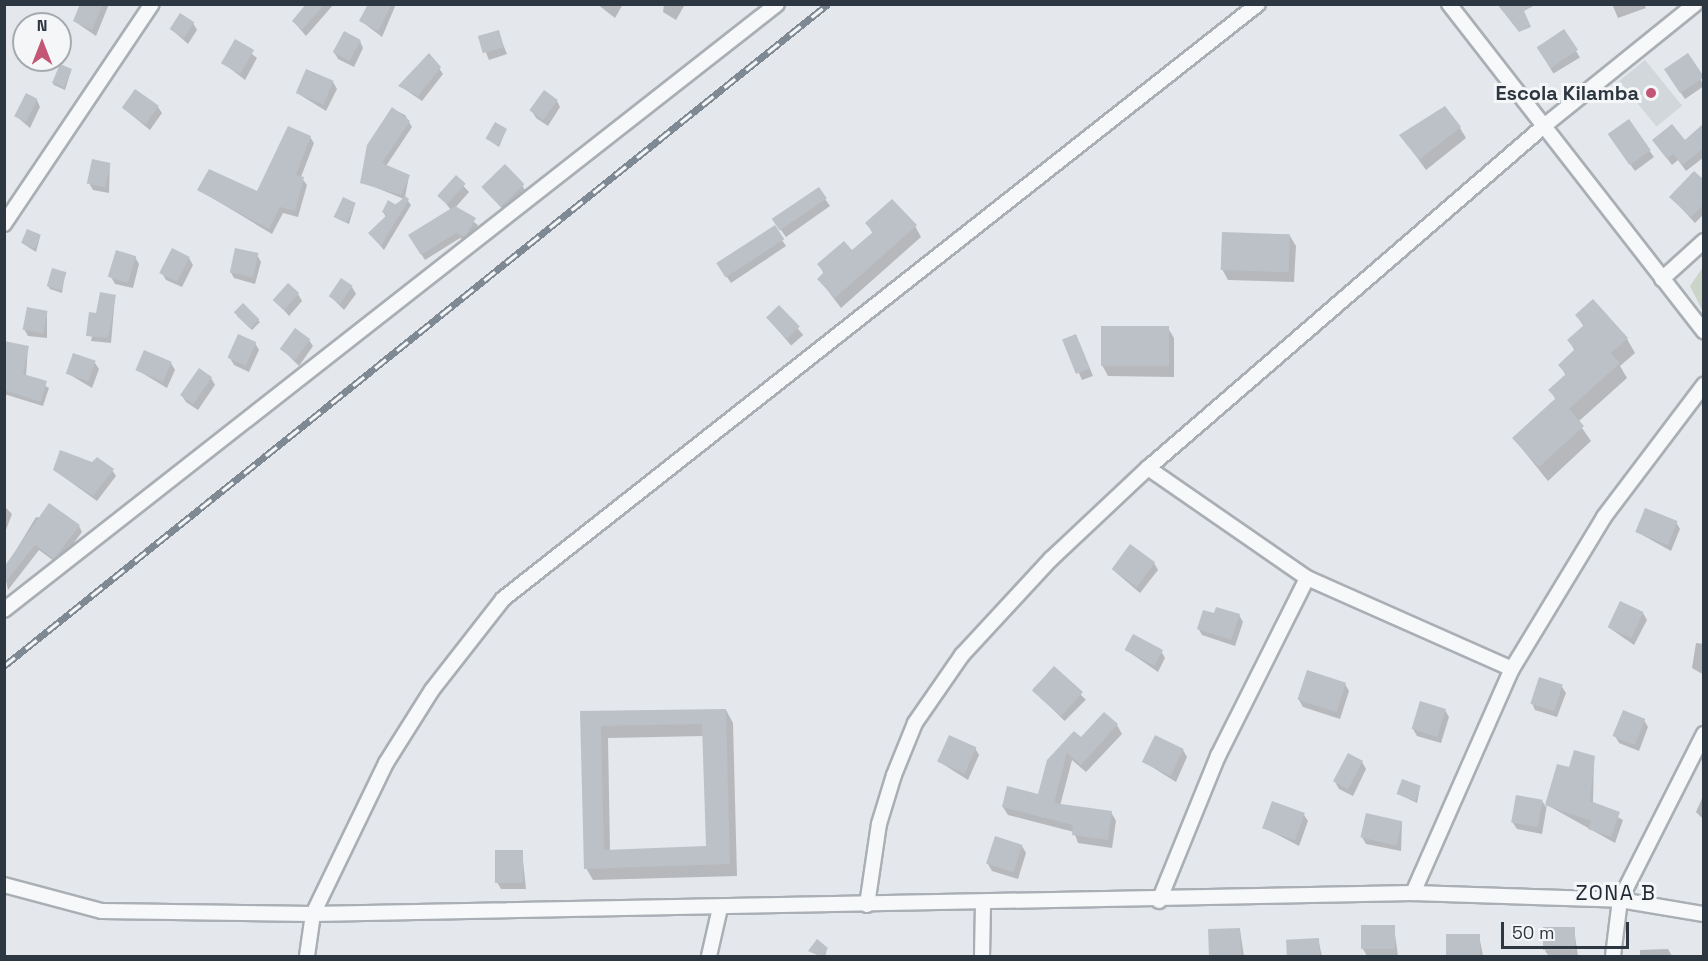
<!DOCTYPE html>
<html>
<head>
<meta charset="utf-8">
<style>
	body { margin:0 }
	#map { position:relative; width:1708px; height:961px; overflow:hidden; background:#e4e7eb; font-family:"Space Grotesk",sans-serif }
	div>[style] { position:absolute }
	.built>* { inset:0; background:#d2d7dc; transform-origin:0 0 }
	.green>* { inset:0; background:#cbd4c6 }
	.shadow>* { inset:0; background:#0003; transform-origin:0 0 }
	.building>* { inset:0; background:#bcc1c7; transform-origin:0 0 }
	.roads { filter:drop-shadow(2px 0 #a9afb5) drop-shadow(-2px 0 #a9afb5) drop-shadow(0 2px #a9afb5) drop-shadow(0 -2px #a9afb5) }
	.street>* { height:14px; margin:-7px; padding:0 7px; transform-origin:7px; border-radius:7px; background:#f7f8f9 }
	.rail>* { height:7px; margin-top:-3.5px; transform-origin:0; background:repeating-linear-gradient(90deg,#f4f6f8 0 14px,#7f8993 0 28px); box-sizing:border-box; border-block:2px solid #7f8993 }
	.dots>* { width:16px; height:16px; translate:-50% -50%; box-sizing:border-box; border:3px solid #f4f6f8; border-radius:50% }
	span { translate:-50% -50%; white-space:nowrap; text-align:center; line-height:1.15; -webkit-text-stroke:6px #f4f6f8; paint-order:stroke }
	.poi-label { font-size:20px; color:#2d3741; font-weight:700 }
	.right { translate:-100% -50%; text-align:right }
	.neighbourhood-label { font-size:21px; color:#1f2833; letter-spacing:1.5px }
	.frame { position:absolute; inset:0; border:6px solid #2d3741; pointer-events:none }
	.north { position:absolute; left:12px; top:12px; width:60px; height:60px; box-sizing:border-box; background:#f4f6f8; border:2px solid #a4aaaf; border-radius:50%; rotate:0deg; font-size:16px; font-weight:700; line-height:24px; text-align:center; color:#2d3741 }
	.north::after { content:''; display:block; margin:auto; width:21px; height:27px; background:#c25674; clip-path:polygon(50% 0,100% 100%,50% 72%,0 100%) }
	.scale { position:absolute; left:1501px; top:922px; width:128px; height:27px; box-sizing:border-box; border:3px solid #2d3741; border-top:0; padding-left:8px; font-size:18px; line-height:21px; white-space:nowrap; color:#2d3741; -webkit-text-stroke:4px #f4f6f8; paint-order:stroke }
</style>
</head>
<body>
<div id="map">
	<div class="built">
		<div style="left:1645px;top:60px;width:59px;height:33px;rotate:51deg"></div>
	</div>
	<div class="green">
		<div style="clip-path:polygon(1703px 267px,1703px 312px,1690px 286px)"></div>
	</div>
	<div class="shadow">
		<div style="clip-path:polygon(82px 4px,109px 4px,96px 36px,74px 21px)"></div>
		<div style="clip-path:polygon(308px 4px,334px 4px,306px 36px,293px 21px)"></div>
		<div style="clip-path:polygon(369px 4px,396px 4px,382px 37px,361px 21px)"></div>
		<div style="clip-path:polygon(597px 4px,623px 4px,615px 18px)"></div>
		<div style="clip-path:polygon(664px 4px,683px 4px,684px 6px,676px 20px,663px 12px)"></div>
		<div style="clip-path:polygon(1612px 4px,1644px 4px,1646px 8px,1618px 18px)"></div>
		<div style="clip-path:polygon(193px 23px,197px 30px,188px 44px,171px 29px)"></div>
		<div style="left:1564px;top:31px;width:31px;height:31px;rotate:59deg"></div>
		<div style="clip-path:polygon(498px 32px,507px 54px,489px 60px,486px 53px)"></div>
		<div style="clip-path:polygon(235px 41px,257px 58px,245px 80px,223px 63px)"></div>
		<div style="clip-path:polygon(360px 41px,363px 48px,354px 67px,338px 59px,334px 52px)"></div>
		<div style="clip-path:polygon(1687px 55px,1704px 86px,1685px 99px,1669px 76px)"></div>
		<div style="clip-path:polygon(439px 68px,443px 74px,422px 101px,400px 86px)"></div>
		<div style="clip-path:polygon(71px 71px,65px 90px,54px 85px,52px 82px)"></div>
		<div style="clip-path:polygon(333px 82px,337px 89px,326px 111px,297px 93px)"></div>
		<div style="clip-path:polygon(37px 100px,40px 107px,30px 128px,16px 116px)"></div>
		<div style="clip-path:polygon(557px 101px,560px 107px,548px 126px,536px 118px,532px 111px)"></div>
		<div style="clip-path:polygon(158px 107px,162px 113px,150px 130px,123px 108px)"></div>
		<div style="clip-path:polygon(393px 109px,405px 115px,412px 127px,386px 166px,409px 176px,405px 197px,411px 205px,384px 250px,370px 234px,386px 217px,383px 212px,404px 199px,362px 182px)"></div>
		<div style="clip-path:polygon(1628px 121px,1654px 157px,1635px 171px,1613px 141px)"></div>
		<div style="clip-path:polygon(1704px 125px,1704px 157px,1686px 171px,1678px 160px,1672px 165px,1653px 140px,1684px 142px)"></div>
		<div style="clip-path:polygon(1460px 128px,1466px 138px,1426px 170px,1401px 135px)"></div>
		<div style="clip-path:polygon(506px 130px,499px 147px,487px 139px)"></div>
		<div style="clip-path:polygon(310px 137px,314px 143px,301px 177px,307px 185px,298px 217px,283px 213px,272px 234px,199px 190px,258px 193px)"></div>
		<div style="clip-path:polygon(110px 164px,109px 193px,93px 190px,89px 183px)"></div>
		<div style="clip-path:polygon(456px 178px,469px 192px,455px 208px,478px 225px,468px 242px,460px 238px,425px 260px,410px 236px,451px 210px,440px 196px)"></div>
		<div style="clip-path:polygon(1704px 182px,1704px 214px,1695px 223px,1671px 197px)"></div>
		<div style="clip-path:polygon(522px 185px,526px 192px,505px 212px,483px 186px)"></div>
		<div style="clip-path:polygon(818px 189px,830px 206px,786px 237px,778px 226px)"></div>
		<div style="clip-path:polygon(355px 204px,349px 224px,338px 219px,336px 217px)"></div>
		<div style="clip-path:polygon(867px 223px,915px 226px,921px 237px,841px 308px,819px 279px,824px 274px,819px 265px,852px 252px,873px 234px)"></div>
		<div style="clip-path:polygon(1290px 236px,1296px 246px,1294px 282px,1228px 280px,1222px 269px)"></div>
		<div style="clip-path:polygon(40px 237px,36px 252px,22px 243px)"></div>
		<div style="clip-path:polygon(782px 240px,786px 246px,731px 283px,723px 271px)"></div>
		<div style="clip-path:polygon(257px 255px,261px 262px,255px 284px,234px 278px,230px 271px)"></div>
		<div style="clip-path:polygon(135px 257px,139px 264px,133px 288px,115px 284px,111px 277px)"></div>
		<div style="clip-path:polygon(189px 258px,193px 265px,182px 287px,166px 280px,162px 273px)"></div>
		<div style="clip-path:polygon(65px 273px,62px 293px,50px 289px,48px 286px)"></div>
		<div style="clip-path:polygon(352px 287px,356px 294px,344px 310px,331px 297px)"></div>
		<div style="clip-path:polygon(298px 294px,302px 301px,289px 316px,275px 300px)"></div>
		<div style="clip-path:polygon(115px 297px,111px 343px,91px 341px,97px 314px)"></div>
		<div style="left:779px;top:307px;width:37px;height:16px;rotate:49deg"></div>
		<div style="clip-path:polygon(47px 313px,47px 338px,28px 336px,24px 329px)"></div>
		<div style="clip-path:polygon(237px 316px,258px 320px,260px 322px,252px 330px)"></div>
		<div style="clip-path:polygon(1577px 316px,1627px 339px,1635px 353px,1620px 366px,1627px 378px,1578px 422px,1591px 441px,1548px 481px,1514px 439px,1556px 400px,1550px 390px,1566px 376px,1560px 365px,1575px 351px,1569px 341px,1584px 327px)"></div>
		<div style="clip-path:polygon(1168px 328px,1174px 338px,1174px 377px,1108px 376px,1102px 365px)"></div>
		<div style="clip-path:polygon(309px 340px,313px 346px,299px 366px,282px 349px)"></div>
		<div style="clip-path:polygon(1064px 340px,1079px 342px,1093px 376px,1082px 380px)"></div>
		<div style="clip-path:polygon(255px 343px,259px 350px,249px 372px,234px 365px,230px 358px)"></div>
		<div style="clip-path:polygon(28px 347px,26px 376px,49px 388px,43px 406px,4px 394px,4px 375px)"></div>
		<div style="clip-path:polygon(95px 363px,99px 369px,92px 388px,67px 373px)"></div>
		<div style="clip-path:polygon(171px 363px,175px 370px,167px 388px,137px 370px)"></div>
		<div style="clip-path:polygon(211px 378px,215px 385px,198px 410px,186px 402px,182px 396px)"></div>
		<div style="clip-path:polygon(54px 470px,112px 470px,116px 476px,97px 501px)"></div>
		<div style="clip-path:polygon(4px 506px,12px 514px,4px 535px)"></div>
		<div style="clip-path:polygon(36px 517px,79px 526px,82px 532px,58px 564px,39px 550px,8px 590px,4px 570px)"></div>
		<div style="clip-path:polygon(1676px 522px,1680px 529px,1671px 551px,1637px 532px)"></div>
		<div style="clip-path:polygon(1154px 563px,1158px 570px,1140px 593px,1113px 570px)"></div>
		<div style="clip-path:polygon(1643px 613px,1647px 620px,1634px 645px,1608px 627px)"></div>
		<div style="clip-path:polygon(1215px 615px,1239px 615px,1243px 622px,1235px 646px,1202px 635px,1198px 628px)"></div>
		<div style="clip-path:polygon(1696px 643px,1704px 644px,1704px 675px,1692px 668px)"></div>
		<div style="clip-path:polygon(1126px 650px,1161px 651px,1165px 658px,1158px 672px)"></div>
		<div style="left:1054px;top:668px;width:45px;height:30px;rotate:45deg"></div>
		<div style="clip-path:polygon(1345px 684px,1349px 691px,1340px 719px,1303px 707px,1299px 700px)"></div>
		<div style="clip-path:polygon(1562px 687px,1566px 693px,1557px 717px,1535px 710px,1532px 703px)"></div>
		<div style="clip-path:polygon(evenodd,726px 710px,733px 723px,737px 876px,593px 880px,586px 868px,582px 712px,726px 710px,704px 736px,708px 848px,610px 851px,608px 738px,704px 736px)"></div>
		<div style="clip-path:polygon(1445px 710px,1449px 717px,1441px 743px,1417px 736px,1413px 729px)"></div>
		<div style="clip-path:polygon(1644px 720px,1648px 727px,1639px 751px,1619px 743px,1615px 736px)"></div>
		<div style="clip-path:polygon(1117px 725px,1122px 734px,1086px 772px,1072px 760px,1060px 806px,1111px 812px,1116px 821px,1112px 848px,1078px 843px,1074px 832px,1008px 815px,1003px 807px,1039px 796px,1048px 761px)"></div>
		<div style="clip-path:polygon(975px 748px,979px 755px,968px 780px,938px 761px)"></div>
		<div style="clip-path:polygon(1183px 750px,1187px 757px,1176px 782px,1144px 762px)"></div>
		<div style="clip-path:polygon(1594px 757px,1593px 804px,1623px 820px,1615px 843px,1547px 805px,1542px 834px,1517px 829px,1513px 823px,1542px 801px,1546px 807px,1558px 766px,1570px 769px)"></div>
		<div style="clip-path:polygon(1362px 762px,1366px 769px,1353px 796px,1339px 789px,1335px 782px)"></div>
		<div style="clip-path:polygon(1420px 787px,1417px 803px,1400px 795px)"></div>
		<div style="clip-path:polygon(1704px 794px,1704px 820px,1696px 812px)"></div>
		<div style="clip-path:polygon(1304px 815px,1308px 821px,1299px 846px,1263px 827px)"></div>
		<div style="clip-path:polygon(1402px 822px,1401px 851px,1366px 844px,1362px 837px)"></div>
		<div style="clip-path:polygon(1022px 846px,1026px 853px,1018px 879px,992px 871px,988px 864px)"></div>
		<div style="clip-path:polygon(522px 851px,526px 889px,501px 889px,497px 882px)"></div>
		<div style="clip-path:polygon(1394px 927px,1398px 956px,1367px 956px,1363px 949px)"></div>
		<div style="clip-path:polygon(1574px 929px,1578px 956px,1549px 956px,1545px 951px)"></div>
		<div style="clip-path:polygon(1240px 930px,1244px 956px,1210px 956px)"></div>
		<div style="clip-path:polygon(1479px 935px,1483px 956px,1447px 956px)"></div>
		<div style="clip-path:polygon(1318px 939px,1322px 956px,1287px 956px)"></div>
		<div style="clip-path:polygon(827px 949px,825px 956px,810px 951px)"></div>
		<div style="clip-path:polygon(1668px 949px,1672px 956px,1640px 956px,1640px 950px)"></div>
	</div>
	<div class="building">
		<div style="clip-path:polygon(80px 4px,103px 4px,92px 30px,73px 21px)"></div>
		<div style="clip-path:polygon(306px 4px,325px 4px,302px 30px,292px 21px)"></div>
		<div style="clip-path:polygon(368px 4px,392px 4px,378px 31px,359px 21px)"></div>
		<div style="clip-path:polygon(1497px 4px,1537px 4px,1524px 11px,1531px 27px,1519px 32px)"></div>
		<div style="left:180px;top:13px;width:17px;height:19px;rotate:33deg"></div>
		<div style="left:1564px;top:29px;width:25px;height:33px;rotate:56deg"></div>
		<div style="left:499px;top:30px;width:18px;height:22px;rotate:74deg"></div>
		<div style="left:344px;top:31px;width:19px;height:24px;rotate:28deg"></div>
		<div style="left:235px;top:39px;width:22px;height:28px;rotate:30deg"></div>
		<div style="clip-path:polygon(429px 53px,441px 67px,418px 96px,398px 86px)"></div>
		<div style="left:1688px;top:53px;width:29px;height:29px;rotate:56deg"></div>
		<div style="left:60px;top:64px;width:13px;height:20px;rotate:23deg"></div>
		<div style="left:306px;top:69px;width:30px;height:26px;rotate:23deg"></div>
		<div style="left:135px;top:89px;width:29px;height:23px;rotate:35deg"></div>
		<div style="left:544px;top:90px;width:17px;height:25px;rotate:36deg"></div>
		<div style="left:26px;top:93px;width:13px;height:26px;rotate:27deg"></div>
		<div style="clip-path:polygon(1445px 106px,1461px 127px,1419px 160px,1399px 135px)"></div>
		<div style="clip-path:polygon(392px 107px,410px 121px,382px 163px,410px 175px,401px 195px,360px 183px,367px 145px)"></div>
		<div style="left:1629px;top:119px;width:38px;height:26px;rotate:55deg"></div>
		<div style="left:495px;top:122px;width:14px;height:19px;rotate:30deg"></div>
		<div style="clip-path:polygon(1704px 123px,1704px 148px,1682px 165px,1673px 154px,1667px 159px,1652px 140px,1672px 124px,1685px 140px)"></div>
		<div style="clip-path:polygon(288px 126px,311px 136px,296px 175px,304px 177px,295px 211px,280px 207px,269px 229px,197px 190px,209px 169px,257px 191px)"></div>
		<div style="left:92px;top:159px;width:19px;height:25px;rotate:12deg"></div>
		<div style="left:505px;top:164px;width:28px;height:33px;rotate:46deg"></div>
		<div style="clip-path:polygon(1694px 171px,1704px 180px,1704px 204px,1691px 217px,1669px 197px)"></div>
		<div style="left:456px;top:175px;width:13px;height:28px;rotate:42deg"></div>
		<div style="left:819px;top:187px;width:14px;height:57px;rotate:56deg"></div>
		<div style="clip-path:polygon(405px 196px,409px 199px,381px 246px,368px 233px,387px 215px,382px 212px,388px 200px,396px 205px)"></div>
		<div style="left:343px;top:197px;width:14px;height:22px;rotate:25deg"></div>
		<div style="clip-path:polygon(892px 199px,917px 225px,835px 298px,817px 279px,824px 272px,817px 264px,844px 241px,852px 250px,873px 232px,865px 223px)"></div>
		<div style="clip-path:polygon(455px 206px,476px 218px,465px 237px,456px 233px,421px 255px,408px 235px)"></div>
		<div style="left:775px;top:225px;width:17px;height:70px;rotate:57deg"></div>
		<div style="left:27px;top:229px;width:15px;height:15px;rotate:23deg"></div>
		<div style="left:1222px;top:232px;width:68px;height:38px;rotate:2deg"></div>
		<div style="left:172px;top:248px;width:20px;height:28px;rotate:27deg"></div>
		<div style="left:235px;top:248px;width:24px;height:25px;rotate:12deg"></div>
		<div style="left:116px;top:250px;width:21px;height:28px;rotate:17deg"></div>
		<div style="left:52px;top:268px;width:15px;height:19px;rotate:16deg"></div>
		<div style="left:341px;top:278px;width:14px;height:22px;rotate:34deg"></div>
		<div style="left:288px;top:283px;width:15px;height:23px;rotate:42deg"></div>
		<div style="clip-path:polygon(100px 292px,116px 295px,108px 338px,86px 336px,89px 312px,96px 313px)"></div>
		<div style="clip-path:polygon(1593px 299px,1628px 338px,1611px 353px,1620px 363px,1569px 409px,1584px 426px,1539px 467px,1512px 438px,1556px 398px,1548px 390px,1566px 374px,1558px 365px,1575px 349px,1567px 340px,1584px 325px,1575px 315px)"></div>
		<div style="left:243px;top:303px;width:23px;height:13px;rotate:45deg"></div>
		<div style="left:779px;top:305px;width:30px;height:18px;rotate:46deg"></div>
		<div style="left:27px;top:307px;width:21px;height:23px;rotate:11deg"></div>
		<div style="left:1101px;top:326px;width:68px;height:40px"></div>
		<div style="left:295px;top:328px;width:19px;height:26px;rotate:36deg"></div>
		<div style="left:238px;top:334px;width:20px;height:26px;rotate:24deg"></div>
		<div style="left:1076px;top:334px;width:37px;height:15px;rotate:68deg"></div>
		<div style="clip-path:polygon(4px 341px,29px 346px,23px 374px,47px 381px,41px 402px,4px 390px)"></div>
		<div style="left:144px;top:350px;width:30px;height:22px;rotate:23deg"></div>
		<div style="left:73px;top:353px;width:24px;height:22px;rotate:19deg"></div>
		<div style="left:199px;top:368px;width:16px;height:33px;rotate:35deg"></div>
		<div style="clip-path:polygon(60px 450px,92px 462px,97px 457px,114px 469px,93px 496px,53px 470px)"></div>
		<div style="clip-path:polygon(49px 503px,80px 525px,54px 559px,35px 545px,4px 584px,4px 567px)"></div>
		<div style="left:1645px;top:508px;width:35px;height:26px;rotate:22deg"></div>
		<div style="left:1130px;top:544px;width:31px;height:31px;rotate:36deg"></div>
		<div style="left:1620px;top:601px;width:26px;height:29px;rotate:25deg"></div>
		<div style="clip-path:polygon(1216px 607px,1240px 614px,1231px 640px,1197px 629px,1203px 610px,1214px 613px)"></div>
		<div style="left:1133px;top:634px;width:34px;height:18px;rotate:28deg"></div>
		<div style="left:1054px;top:666px;width:39px;height:33px;rotate:42deg"></div>
		<div style="left:1307px;top:670px;width:41px;height:31px;rotate:18deg"></div>
		<div style="left:1539px;top:677px;width:25px;height:28px;rotate:18deg"></div>
		<div style="left:1420px;top:701px;width:27px;height:29px;rotate:17deg"></div>
		<div style="clip-path:polygon(evenodd,726px 709px,730px 864px,584px 869px,580px 711px,726px 709px,702px 724px,706px 846px,604px 850px,601px 726px,702px 724px)"></div>
		<div style="left:1623px;top:710px;width:24px;height:28px;rotate:22deg"></div>
		<div style="clip-path:polygon(1104px 712px,1118px 724px,1081px 765px,1067px 753px,1054px 803px,1112px 811px,1108px 840px,1072px 835px,1073px 825px,1002px 807px,1007px 786px,1038px 794px,1047px 760px,1074px 731px,1081px 737px)"></div>
		<div style="left:949px;top:735px;width:30px;height:29px;rotate:24deg"></div>
		<div style="left:1155px;top:735px;width:32px;height:30px;rotate:26deg"></div>
		<div style="clip-path:polygon(1574px 750px,1595px 756px,1590px 801px,1620px 812px,1611px 837px,1588px 829px,1591px 821px,1545px 805px,1557px 764px,1569px 767px)"></div>
		<div style="left:1348px;top:753px;width:17px;height:32px;rotate:28deg"></div>
		<div style="left:1402px;top:779px;width:20px;height:16px;rotate:20deg"></div>
		<div style="left:1516px;top:795px;width:27px;height:28px;rotate:10deg"></div>
		<div style="left:1272px;top:801px;width:35px;height:29px;rotate:20deg"></div>
		<div style="left:1366px;top:813px;width:37px;height:25px;rotate:13deg"></div>
		<div style="left:995px;top:836px;width:29px;height:29px;rotate:18deg"></div>
		<div style="left:495px;top:850px;width:28px;height:33px"></div>
		<div style="left:1395px;top:925px;width:24px;height:34px;rotate:90deg"></div>
		<div style="left:1575px;top:927px;width:23px;height:32px;rotate:90deg"></div>
		<div style="left:1240px;top:928px;width:29px;height:32px;rotate:88deg"></div>
		<div style="left:1446px;top:934px;width:34px;height:23px"></div>
		<div style="left:1319px;top:938px;width:19px;height:33px;rotate:87deg"></div>
		<div style="clip-path:polygon(817px 939px,828px 948px,822px 957px,808px 951px)"></div>
	</div>
	<div class="roads">
		<div class="street">
			<div style="left:1449px;top:4px;width:415px;rotate:52.1deg"></div>
			<div style="left:4px;top:224px;width:265px;rotate:-56.1deg"></div>
			<div style="left:1662px;top:279px;width:57px;rotate:-42.1deg"></div>
			<div style="left:1148px;top:468px;width:193px;rotate:34.7deg"></div>
			<div style="left:1307px;top:578px;width:224px;rotate:23.9deg"></div>
			<div style="left:4px;top:610px;width:982px;rotate:-38.09deg"></div>
			<div style="left:4px;top:885px;width:101px;rotate:14.9deg"></div>
			<div style="left:102px;top:911px;width:211px;rotate:0.8deg"></div>
			<div style="left:313px;top:914px;width:1100px;rotate:-1.09deg"></div>
			<div style="left:1413px;top:893px;width:207px;rotate:1.9deg"></div>
			<div style="left:1620px;top:900px;width:85px;rotate:9.5deg"></div>
			<div style="left:1413px;top:893px;width:245px;rotate:-66.2deg"></div>
			<div style="left:1512px;top:669px;width:178px;rotate:-58.8deg"></div>
			<div style="left:1604px;top:517px;width:166px;rotate:-52.9deg"></div>
			<div style="left:1159px;top:901px;width:157px;rotate:-67.9deg"></div>
			<div style="left:1218px;top:756px;width:199px;rotate:-63.4deg"></div>
			<div style="left:867px;top:905px;width:82px;rotate:-81.6deg"></div>
			<div style="left:879px;top:824px;width:51px;rotate:-73deg"></div>
			<div style="left:894px;top:775px;width:56px;rotate:-68deg"></div>
			<div style="left:915px;top:723px;width:83px;rotate:-55.3deg"></div>
			<div style="left:962px;top:655px;width:131px;rotate:-47.2deg"></div>
			<div style="left:1051px;top:559px;width:133px;rotate:-43.2deg"></div>
			<div style="left:1148px;top:468px;width:523px;rotate:-40.82deg"></div>
			<div style="left:1544px;top:126px;width:194px;rotate:-38.9deg"></div>
			<div style="left:307px;top:956px;width:42px;rotate:-81.9deg"></div>
			<div style="left:313px;top:914px;width:168px;rotate:-64.2deg"></div>
			<div style="left:386px;top:763px;width:86px;rotate:-57.8deg"></div>
			<div style="left:432px;top:690px;width:115px;rotate:-52deg"></div>
			<div style="left:503px;top:599px;width:961px;rotate:-38.24deg"></div>
			<div style="left:709px;top:956px;width:49px;rotate:-77.1deg"></div>
			<div style="left:982px;top:956px;width:52px;rotate:-88.9deg"></div>
			<div style="left:1613px;top:956px;width:56px;rotate:-82.9deg"></div>
			<div style="left:1620px;top:900px;width:186px;rotate:-63.2deg"></div>
		</div>
	</div>
	<div class="rail">
		<div style="left:4px;top:666px;width:1057px;rotate:-38.78deg"></div>
	</div>
	<div class="dots">
		<div style="left:1651px;top:93px;background:#c25674"></div>
	</div>
	<div class="poi-label">
		<span class="right" style="left:1639px;top:93px">Escola Kilamba</span>
	</div>
	<div class="neighbourhood-label">
		<span style="left:1616px;top:893px">ZONA B</span>
	</div>
	<div class="frame"></div>
	<div class="north">N</div>
	<div class="scale">50 m</div>
</div>
</body>
</html>
